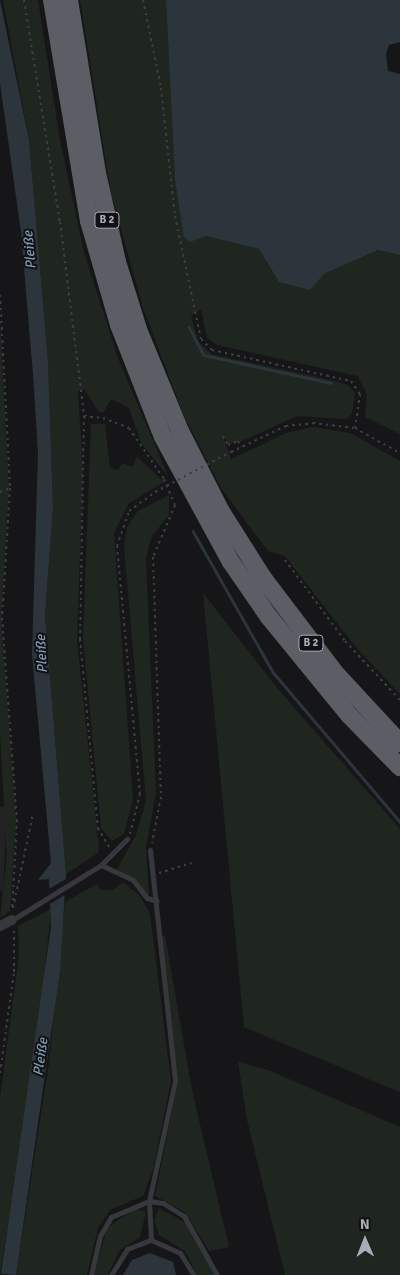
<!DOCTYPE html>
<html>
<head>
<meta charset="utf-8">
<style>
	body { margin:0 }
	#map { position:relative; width:400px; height:1275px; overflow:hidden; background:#161618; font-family:Signika,sans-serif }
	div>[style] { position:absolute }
	.built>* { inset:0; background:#222225 }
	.green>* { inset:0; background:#1e261f }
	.water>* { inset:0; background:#2c353c }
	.pier>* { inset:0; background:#161618 }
	.stream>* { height:2.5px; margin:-1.25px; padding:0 1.25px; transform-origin:1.25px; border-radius:1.25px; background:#2c353c }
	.path>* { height:2px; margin-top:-1px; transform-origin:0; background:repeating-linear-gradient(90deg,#3d3f44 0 2.5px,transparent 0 6.5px) }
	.service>* { height:5px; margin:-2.5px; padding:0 2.5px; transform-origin:2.5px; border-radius:2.5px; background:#37383d }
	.minor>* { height:10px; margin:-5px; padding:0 5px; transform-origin:5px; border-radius:5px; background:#37383d }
	.trunk>* { height:18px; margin:-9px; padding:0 9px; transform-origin:9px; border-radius:9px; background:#5b5e65 }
	.path-bridge>* { height:2px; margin-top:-1px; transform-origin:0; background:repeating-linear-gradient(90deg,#3d3f44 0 2.5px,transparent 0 6.5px) }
	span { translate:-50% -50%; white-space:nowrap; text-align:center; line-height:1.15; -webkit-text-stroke:4px #111113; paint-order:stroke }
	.shield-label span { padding:1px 4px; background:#111113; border:1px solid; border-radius:4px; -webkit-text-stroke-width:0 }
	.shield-label { font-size:11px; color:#a8adb8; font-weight:700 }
	.water-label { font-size:14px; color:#7f9bb3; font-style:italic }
	.north { position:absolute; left:340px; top:1215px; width:50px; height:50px; -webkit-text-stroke:4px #111113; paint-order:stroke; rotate:359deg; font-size:14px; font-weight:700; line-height:20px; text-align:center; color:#a8adb8 }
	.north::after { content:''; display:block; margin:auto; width:18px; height:22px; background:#a8adb8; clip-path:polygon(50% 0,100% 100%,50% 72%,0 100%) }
</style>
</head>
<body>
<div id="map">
	<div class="built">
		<div style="clip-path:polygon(0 807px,7px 807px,3px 893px,0 889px)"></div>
	</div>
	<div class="green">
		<div style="clip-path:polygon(3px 0,38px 0,60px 140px,84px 252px,118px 358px,168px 476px,141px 443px,129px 408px,111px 399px,103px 413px,98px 411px,85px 390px,78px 391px,83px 470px,77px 640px,99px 848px,98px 853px,66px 874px,45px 616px,53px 508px,48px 361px,29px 140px)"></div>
		<div style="clip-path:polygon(80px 0,166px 0,175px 180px,189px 242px,206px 236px,259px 249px,279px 282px,324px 274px,378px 250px,400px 255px,400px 434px,365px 417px,367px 395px,358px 376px,217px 345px,207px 338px,201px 309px,191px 316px,198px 341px,211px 354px,331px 380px,348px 385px,355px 393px,352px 414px,346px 419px,297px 416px,240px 442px,229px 444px,223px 436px,231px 459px,286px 433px,313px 427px,350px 433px,400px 461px,400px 694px,354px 645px,285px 556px,268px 551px,221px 488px,184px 416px,143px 308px,111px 193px)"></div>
		<div style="clip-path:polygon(0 321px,9px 488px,1px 618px,16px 820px,10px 911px,0 918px,7px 855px,0 734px)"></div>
		<div style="clip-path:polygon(91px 424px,105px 424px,110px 468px,118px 470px,122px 463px,133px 467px,137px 457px,164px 482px,129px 503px,114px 533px,133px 800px,124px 834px,112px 841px,101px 828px,83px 639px)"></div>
		<div style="clip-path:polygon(169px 495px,169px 515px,152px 536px,146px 557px,156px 792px,146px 847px,149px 896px,117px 869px,136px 835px,146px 801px,124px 547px,127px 527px,138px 511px)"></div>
		<div style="clip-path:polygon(203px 593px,278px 689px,400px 829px,400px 1092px,244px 1027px)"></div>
		<div style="clip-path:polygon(123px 882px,139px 895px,150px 913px,171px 1081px,153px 1170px,143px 1196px,110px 1210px,98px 1228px,87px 1275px,16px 1275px,49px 1063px,65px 902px,97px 884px,100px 890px,113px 890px)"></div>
		<div style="clip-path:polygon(51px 909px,38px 1038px,0 1275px,0 1097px,19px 956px,18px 926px)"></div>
		<div style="clip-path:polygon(160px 935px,165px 936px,192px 1090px,229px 1247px,209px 1251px,185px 1212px,155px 1196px,178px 1081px)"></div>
		<div style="clip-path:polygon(238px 1062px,268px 1070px,400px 1127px,400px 1275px,285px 1275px,247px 1120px)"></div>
		<div style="clip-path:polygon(136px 1208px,146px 1212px,140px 1237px,119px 1251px,108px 1275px,94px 1275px,107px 1228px)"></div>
		<div style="clip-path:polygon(159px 1208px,186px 1223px,214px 1275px,197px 1275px,185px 1251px,159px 1235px,154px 1220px)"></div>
	</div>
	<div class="water">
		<div style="clip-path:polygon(0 0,29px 140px,48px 361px,53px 508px,45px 616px,66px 874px,60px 971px,16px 1275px,1px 1274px,51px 927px,49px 879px,38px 880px,51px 863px,32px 654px,38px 453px,33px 374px,21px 232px,0 83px)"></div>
		<div style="clip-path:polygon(166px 0,400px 0,400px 42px,389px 45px,386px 54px,388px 71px,400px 74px,400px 255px,378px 250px,324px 274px,310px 290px,279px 282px,259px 249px,206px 236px,190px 242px,184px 237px,175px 180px)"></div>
		<div style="clip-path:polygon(150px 1253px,173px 1262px,176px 1275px,123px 1275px,132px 1260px)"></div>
	</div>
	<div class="pier">
		<div style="clip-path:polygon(68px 878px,68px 893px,48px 905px,47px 890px)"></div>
	</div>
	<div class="stream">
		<div style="left:189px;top:327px;width:32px;rotate:62deg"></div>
		<div style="left:204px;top:355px;width:130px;rotate:12.4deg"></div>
		<div style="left:193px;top:531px;width:162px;rotate:60.4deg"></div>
		<div style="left:273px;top:672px;width:197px;rotate:49.7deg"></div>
	</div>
	<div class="path">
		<div style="left:24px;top:0;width:225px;rotate:80.8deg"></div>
		<div style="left:60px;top:222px;width:195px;rotate:82.9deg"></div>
		<div style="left:84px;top:416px;width:223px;rotate:91deg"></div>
		<div style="left:80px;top:639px;width:190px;rotate:84.6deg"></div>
		<div style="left:98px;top:828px;width:22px;rotate:60deg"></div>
		<div style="left:143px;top:0;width:90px;rotate:78.4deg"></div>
		<div style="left:161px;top:88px;width:129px;rotate:83.8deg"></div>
		<div style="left:175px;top:216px;width:126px;rotate:78.1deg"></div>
		<div style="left:201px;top:339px;width:16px;rotate:45deg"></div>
		<div style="left:212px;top:350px;width:142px;rotate:12.6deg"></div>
		<div style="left:351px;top:381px;width:16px;rotate:55deg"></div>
		<div style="left:360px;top:394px;width:34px;rotate:98deg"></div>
		<div style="left:0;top:295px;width:193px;rotate:87deg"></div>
		<div style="left:10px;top:488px;width:130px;rotate:93.5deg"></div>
		<div style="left:2px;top:618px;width:203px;rotate:85.8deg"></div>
		<div style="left:17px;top:820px;width:91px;rotate:93.1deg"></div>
		<div style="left:84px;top:416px;width:19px;rotate:6deg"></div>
		<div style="left:103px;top:418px;width:28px;rotate:21deg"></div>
		<div style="left:129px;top:428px;width:62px;rotate:55.5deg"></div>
		<div style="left:164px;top:479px;width:28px;rotate:67deg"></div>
		<div style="left:175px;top:505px;width:56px;rotate:112.9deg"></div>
		<div style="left:153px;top:557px;width:240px;rotate:88.1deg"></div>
		<div style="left:161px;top:797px;width:47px;rotate:101.1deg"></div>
		<div style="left:223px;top:436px;width:10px;rotate:61deg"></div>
		<div style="left:228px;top:445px;width:11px;rotate:-22deg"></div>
		<div style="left:238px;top:441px;width:7px;rotate:56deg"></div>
		<div style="left:231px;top:452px;width:61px;rotate:-25.3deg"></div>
		<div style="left:286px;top:426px;width:27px;rotate:-6deg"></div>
		<div style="left:313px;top:423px;width:42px;rotate:6.8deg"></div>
		<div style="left:355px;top:428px;width:51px;rotate:29.1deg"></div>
		<div style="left:0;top:492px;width:11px;rotate:-22deg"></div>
		<div style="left:285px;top:560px;width:101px;rotate:53.5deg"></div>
		<div style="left:345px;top:641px;width:81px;rotate:47deg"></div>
		<div style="left:130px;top:834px;width:41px;rotate:-76deg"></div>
		<div style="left:140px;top:794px;width:249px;rotate:-95.3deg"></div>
		<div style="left:117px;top:546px;width:37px;rotate:-71deg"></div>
		<div style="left:129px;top:511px;width:32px;rotate:-36deg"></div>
		<div style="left:159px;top:873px;width:34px;rotate:-17deg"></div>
		<div style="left:13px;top:908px;width:96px;rotate:-78deg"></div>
		<div style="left:0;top:1073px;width:102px;rotate:-82.1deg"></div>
		<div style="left:14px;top:972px;width:41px;rotate:-90deg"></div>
	</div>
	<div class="service">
		<div style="left:150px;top:850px;width:232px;rotate:83.8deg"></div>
		<div style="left:175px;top:1081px;width:123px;rotate:102.2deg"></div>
		<div style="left:149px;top:1201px;width:39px;rotate:87deg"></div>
		<div style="left:101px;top:865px;width:35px;rotate:25deg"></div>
		<div style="left:133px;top:880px;width:23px;rotate:52deg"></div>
		<div style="left:147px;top:898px;width:10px;rotate:17deg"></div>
		<div style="left:12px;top:920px;width:105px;rotate:-31.7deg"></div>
		<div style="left:101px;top:865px;width:37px;rotate:-45deg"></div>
		<div style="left:91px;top:1275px;width:40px;rotate:-77deg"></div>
		<div style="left:100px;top:1236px;width:22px;rotate:-60deg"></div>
		<div style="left:111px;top:1217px;width:41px;rotate:-22.8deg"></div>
		<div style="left:149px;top:1201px;width:14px;rotate:8deg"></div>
		<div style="left:163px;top:1203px;width:25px;rotate:32deg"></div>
		<div style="left:184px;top:1216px;width:68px;rotate:60.8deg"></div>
		<div style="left:111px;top:1275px;width:31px;rotate:-58deg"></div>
		<div style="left:127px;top:1249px;width:26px;rotate:-21deg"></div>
		<div style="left:151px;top:1240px;width:32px;rotate:24deg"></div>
		<div style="left:180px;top:1253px;width:26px;rotate:58deg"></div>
	</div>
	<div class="minor">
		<div style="left:0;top:926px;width:13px;rotate:-27deg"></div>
	</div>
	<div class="trunk">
		<div style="left:52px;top:0;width:224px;rotate:80.5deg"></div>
		<div style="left:89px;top:221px;width:108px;rotate:73.9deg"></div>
		<div style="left:119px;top:325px;width:120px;rotate:68.6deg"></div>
		<div style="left:163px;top:437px;width:142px;rotate:61.5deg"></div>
		<div style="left:231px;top:562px;width:67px;rotate:55.4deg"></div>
		<div style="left:269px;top:617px;width:127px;rotate:50.8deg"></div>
		<div style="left:349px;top:715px;width:73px;rotate:45.6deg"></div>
		<div style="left:69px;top:0;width:175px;rotate:80.8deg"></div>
		<div style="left:97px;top:173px;width:91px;rotate:77.3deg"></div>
		<div style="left:117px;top:262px;width:73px;rotate:72.6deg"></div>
		<div style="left:139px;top:332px;width:107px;rotate:67.5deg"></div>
		<div style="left:180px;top:431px;width:89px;rotate:63.1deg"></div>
		<div style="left:220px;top:510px;width:80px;rotate:57.7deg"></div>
		<div style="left:263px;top:578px;width:119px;rotate:52.8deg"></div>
		<div style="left:335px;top:673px;width:96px;rotate:47.1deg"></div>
	</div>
	<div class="path-bridge">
		<div style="left:155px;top:492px;width:86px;rotate:-27.8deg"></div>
	</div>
	<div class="shield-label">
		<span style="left:107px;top:220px">B 2</span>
		<span style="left:311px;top:643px">B 2</span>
	</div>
	<div class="water-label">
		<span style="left:30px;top:250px;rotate:-95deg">Pleiße</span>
		<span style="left:42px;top:654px;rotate:-93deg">Pleiße</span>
		<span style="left:41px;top:1057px;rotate:-82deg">Pleiße</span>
	</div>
	<div class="north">N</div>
</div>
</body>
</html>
